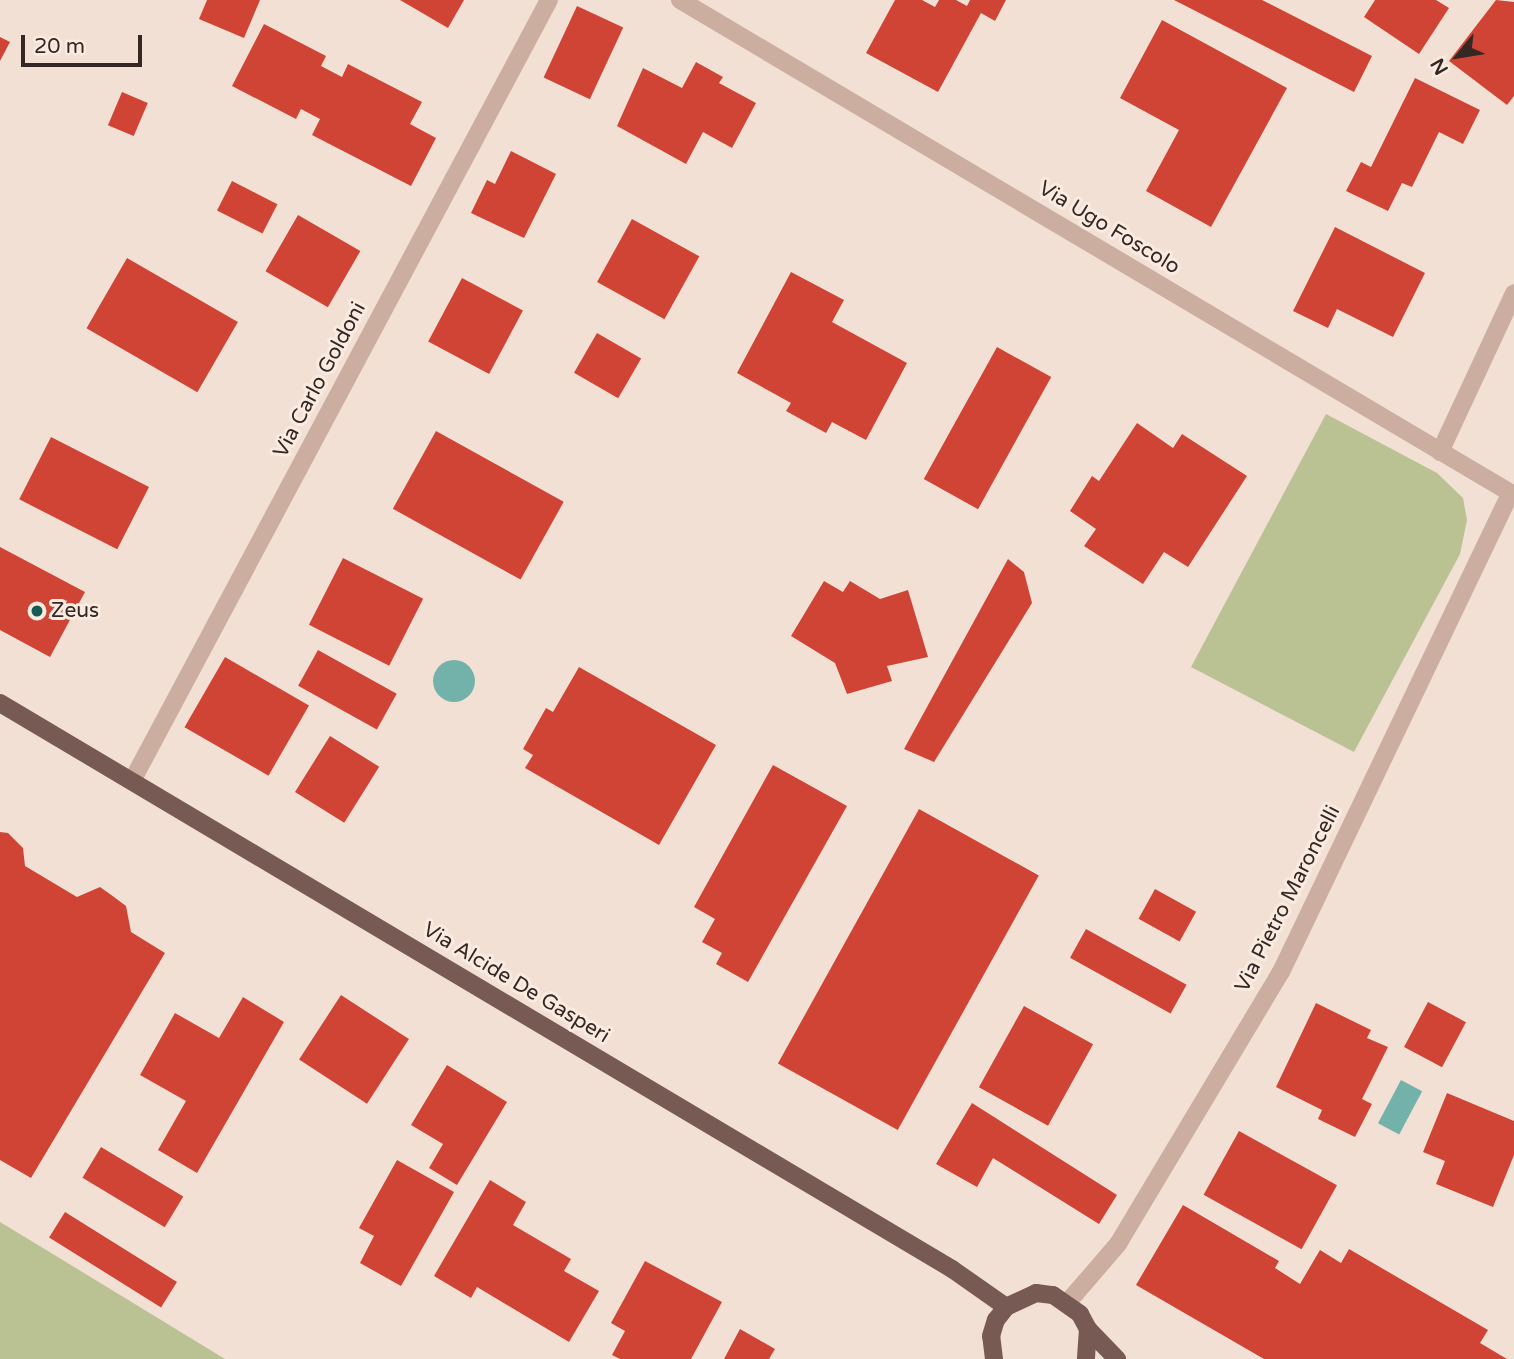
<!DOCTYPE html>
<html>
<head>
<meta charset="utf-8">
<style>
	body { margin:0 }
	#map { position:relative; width:1514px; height:1359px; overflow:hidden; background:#f3e0d5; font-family:"Varela Round",sans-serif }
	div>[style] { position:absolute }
	.green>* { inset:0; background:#bac294 }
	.water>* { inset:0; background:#72b2ab; transform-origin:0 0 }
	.round { border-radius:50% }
	.building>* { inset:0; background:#d04435; transform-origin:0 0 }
	.minor>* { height:18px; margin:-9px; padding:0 9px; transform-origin:9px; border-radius:9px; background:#cbaea0 }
	.major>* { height:18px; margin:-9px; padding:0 9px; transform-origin:9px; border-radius:9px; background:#785a54 }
	.dots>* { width:19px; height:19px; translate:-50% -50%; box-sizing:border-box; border:4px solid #faebe1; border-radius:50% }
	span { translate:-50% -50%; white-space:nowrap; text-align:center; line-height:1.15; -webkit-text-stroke:6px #faebe1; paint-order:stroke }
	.street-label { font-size:21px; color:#342724 }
	.poi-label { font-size:21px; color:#342724 }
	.left { translate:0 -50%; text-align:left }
	.north { position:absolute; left:1423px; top:21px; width:70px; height:70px; -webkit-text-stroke:5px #faebe1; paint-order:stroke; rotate:240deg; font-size:19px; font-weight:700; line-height:28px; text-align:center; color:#342724 }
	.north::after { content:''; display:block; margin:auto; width:24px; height:32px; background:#342724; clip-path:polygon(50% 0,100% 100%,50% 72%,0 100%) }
	.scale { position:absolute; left:21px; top:35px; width:121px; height:32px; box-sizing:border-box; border:4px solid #342724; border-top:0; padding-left:9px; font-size:21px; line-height:24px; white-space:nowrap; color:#342724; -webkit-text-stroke:5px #faebe1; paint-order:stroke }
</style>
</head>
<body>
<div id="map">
	<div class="green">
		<div style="clip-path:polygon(1326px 414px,1437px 473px,1463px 498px,1467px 520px,1460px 554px,1354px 752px,1191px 667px)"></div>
		<div style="clip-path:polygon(0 1222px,43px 1248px,225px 1359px,0 1359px)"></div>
	</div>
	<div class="water">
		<div class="round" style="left:433px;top:660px;width:42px;height:42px"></div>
		<div style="left:1401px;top:1080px;width:24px;height:49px;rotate:28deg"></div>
	</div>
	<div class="building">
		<div style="clip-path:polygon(207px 0,260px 0,244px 38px,199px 19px)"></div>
		<div style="clip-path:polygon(400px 0,464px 0,448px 28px)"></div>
		<div style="clip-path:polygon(895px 0,922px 0,935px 7px,939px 0,956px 0,967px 6px,970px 0,1006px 0,995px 21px,981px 13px,938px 92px,866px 53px)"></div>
		<div style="clip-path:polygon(1174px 0,1262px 0,1372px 56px,1354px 92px)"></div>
		<div style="clip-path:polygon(1375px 0,1436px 0,1449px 8px,1419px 54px,1364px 17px)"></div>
		<div style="clip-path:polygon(1496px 0,1514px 2px,1514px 96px,1507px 105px,1449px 61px)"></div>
		<div style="left:577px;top:6px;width:51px;height:79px;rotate:25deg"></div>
		<div style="clip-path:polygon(1162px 20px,1287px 88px,1211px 227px,1146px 191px,1179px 130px,1120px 98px)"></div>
		<div style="clip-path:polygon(264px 24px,326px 56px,321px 66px,342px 77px,348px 64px,422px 102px,410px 124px,436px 138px,411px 186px,312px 135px,320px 119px,301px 109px,296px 119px,232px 86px)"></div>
		<div style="clip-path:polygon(0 37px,10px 42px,0 61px)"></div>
		<div style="clip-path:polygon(696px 62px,723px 77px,719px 83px,756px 103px,732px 148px,703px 132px,686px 164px,617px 126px,643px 68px,682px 88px)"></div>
		<div style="clip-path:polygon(1415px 78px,1480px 110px,1463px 144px,1439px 132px,1412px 187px,1402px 183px,1388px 211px,1346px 191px,1361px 162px,1371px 167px)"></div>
		<div style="left:122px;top:92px;width:28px;height:36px;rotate:23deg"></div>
		<div style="clip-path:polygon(511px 151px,556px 174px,524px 238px,471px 213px,487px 180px,495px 184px)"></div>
		<div style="left:232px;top:181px;width:51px;height:33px;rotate:27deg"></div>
		<div style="left:298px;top:215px;width:72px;height:65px;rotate:30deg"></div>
		<div style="left:632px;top:219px;width:77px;height:72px;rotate:29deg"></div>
		<div style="clip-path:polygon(1335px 227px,1425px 273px,1393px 337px,1337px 309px,1328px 328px,1293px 311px)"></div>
		<div style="left:127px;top:258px;width:128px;height:81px;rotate:30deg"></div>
		<div style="clip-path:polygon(791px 272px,844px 300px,832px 322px,907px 363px,866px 440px,832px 422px,826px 433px,786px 411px,791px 403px,737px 373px)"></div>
		<div style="left:462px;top:278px;width:69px;height:72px;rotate:28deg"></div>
		<div style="left:597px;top:333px;width:51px;height:46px;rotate:30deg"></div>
		<div style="left:997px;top:347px;width:62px;height:151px;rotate:29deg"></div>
		<div style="clip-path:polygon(1137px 423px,1173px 448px,1182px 434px,1247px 476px,1188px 567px,1164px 552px,1143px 584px,1084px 546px,1096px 529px,1070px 511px,1092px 476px,1099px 481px)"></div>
		<div style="left:436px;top:431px;width:146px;height:89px;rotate:29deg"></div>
		<div style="left:51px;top:437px;width:110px;height:70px;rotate:27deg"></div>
		<div style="clip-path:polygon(0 547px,85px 592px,50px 657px,0 630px)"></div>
		<div style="left:343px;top:558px;width:90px;height:75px;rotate:27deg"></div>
		<div style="clip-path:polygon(1008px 559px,1024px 572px,1032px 603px,934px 762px,904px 749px)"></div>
		<div style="clip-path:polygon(824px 581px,843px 592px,850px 581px,880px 599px,908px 590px,928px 657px,887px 666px,892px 681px,847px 694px,835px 663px,791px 636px)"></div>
		<div style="left:318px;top:650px;width:90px;height:41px;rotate:29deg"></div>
		<div style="left:225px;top:657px;width:97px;height:81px;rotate:30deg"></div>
		<div style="clip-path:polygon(579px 667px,716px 745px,659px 845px,525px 768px,533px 755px,523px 749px,546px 708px,553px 712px)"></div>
		<div style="left:330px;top:736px;width:58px;height:66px;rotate:32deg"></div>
		<div style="clip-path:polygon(773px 765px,847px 806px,748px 982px,716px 964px,722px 953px,702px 942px,715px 919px,694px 907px)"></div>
		<div style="left:919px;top:809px;width:137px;height:291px;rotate:29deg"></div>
		<div style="clip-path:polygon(0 832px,8px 833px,23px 848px,25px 866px,77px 897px,100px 887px,114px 897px,126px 906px,131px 932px,165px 953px,31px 1178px,0 1160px)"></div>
		<div style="left:1155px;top:889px;width:47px;height:34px;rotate:29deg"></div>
		<div style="left:1086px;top:929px;width:115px;height:33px;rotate:29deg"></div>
		<div style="left:341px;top:995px;width:81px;height:77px;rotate:33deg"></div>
		<div style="clip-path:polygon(243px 997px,284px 1022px,197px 1173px,158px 1150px,186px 1101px,140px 1075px,175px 1013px,219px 1038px)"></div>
		<div style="left:1428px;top:1002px;width:43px;height:51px;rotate:28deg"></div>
		<div style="clip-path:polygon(1316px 1003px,1371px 1030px,1367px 1038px,1388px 1047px,1362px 1099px,1372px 1104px,1355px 1137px,1318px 1119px,1322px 1110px,1276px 1087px)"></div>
		<div style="left:1024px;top:1006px;width:79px;height:93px;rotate:29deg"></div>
		<div style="clip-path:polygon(447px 1065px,507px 1102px,457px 1185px,429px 1168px,443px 1144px,411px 1125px)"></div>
		<div style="clip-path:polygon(1447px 1093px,1514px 1121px,1514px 1155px,1493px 1207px,1436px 1184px,1445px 1161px,1423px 1152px)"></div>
		<div style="clip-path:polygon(972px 1103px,1117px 1195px,1099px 1224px,993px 1158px,977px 1187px,936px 1164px)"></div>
		<div style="left:1239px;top:1131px;width:112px;height:73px;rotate:29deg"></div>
		<div style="left:101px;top:1147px;width:96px;height:36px;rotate:31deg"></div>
		<div style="clip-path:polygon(397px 1160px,454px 1192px,401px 1286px,360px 1263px,374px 1236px,359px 1228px)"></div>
		<div style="clip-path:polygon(490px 1180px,526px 1202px,513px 1225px,571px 1259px,564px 1271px,599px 1291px,569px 1342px,477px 1287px,471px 1298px,434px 1276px)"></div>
		<div style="clip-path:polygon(1183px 1205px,1279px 1261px,1275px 1268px,1300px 1284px,1320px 1250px,1341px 1263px,1349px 1249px,1488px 1330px,1480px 1343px,1507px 1359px,1264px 1359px,1136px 1285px)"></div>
		<div style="left:65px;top:1212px;width:132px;height:30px;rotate:32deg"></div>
		<div style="clip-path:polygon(645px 1261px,722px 1302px,691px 1359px,620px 1359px,612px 1355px,625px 1331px,611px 1323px)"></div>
		<div style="clip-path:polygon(740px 1329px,775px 1349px,769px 1359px,724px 1359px)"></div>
	</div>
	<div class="minor">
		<div style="left:680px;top:0;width:970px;rotate:30.69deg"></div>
		<div style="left:1440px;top:452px;width:175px;rotate:-65deg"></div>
		<div style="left:132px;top:781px;width:885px;rotate:-61.9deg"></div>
		<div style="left:1068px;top:1302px;width:77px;rotate:-49.2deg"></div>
		<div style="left:1118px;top:1244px;width:317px;rotate:-59.1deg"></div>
		<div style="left:1281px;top:972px;width:530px;rotate:-64.4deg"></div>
	</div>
	<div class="major">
		<div style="left:0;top:703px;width:1108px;rotate:30.73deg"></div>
		<div style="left:952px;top:1269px;width:66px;rotate:35.1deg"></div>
		<div style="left:1088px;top:1329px;width:42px;rotate:46deg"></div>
		<div style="left:994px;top:1359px;width:23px;rotate:-97deg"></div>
		<div style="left:991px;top:1336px;width:17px;rotate:-73deg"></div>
		<div style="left:996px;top:1320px;width:16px;rotate:-52deg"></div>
		<div style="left:1006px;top:1307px;width:33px;rotate:-25deg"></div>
		<div style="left:1036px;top:1293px;width:17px;rotate:7deg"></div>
		<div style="left:1053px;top:1295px;width:33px;rotate:35deg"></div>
		<div style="left:1080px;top:1314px;width:17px;rotate:62deg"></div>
		<div style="left:1088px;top:1329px;width:30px;rotate:94deg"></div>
	</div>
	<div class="dots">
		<div style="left:37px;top:611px;background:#175953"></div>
	</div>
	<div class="street-label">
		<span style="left:1109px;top:228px;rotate:31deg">Via Ugo Foscolo</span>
		<span style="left:320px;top:380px;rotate:-62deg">Via Carlo Goldoni</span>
		<span style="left:1288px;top:899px;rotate:-63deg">Via Pietro Maroncelli</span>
		<span style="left:516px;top:983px;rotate:31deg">Via Alcide De Gasperi</span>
	</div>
	<div class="poi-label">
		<span class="left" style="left:51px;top:611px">Zeus</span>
	</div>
	<div class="north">N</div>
	<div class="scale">20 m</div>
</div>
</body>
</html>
